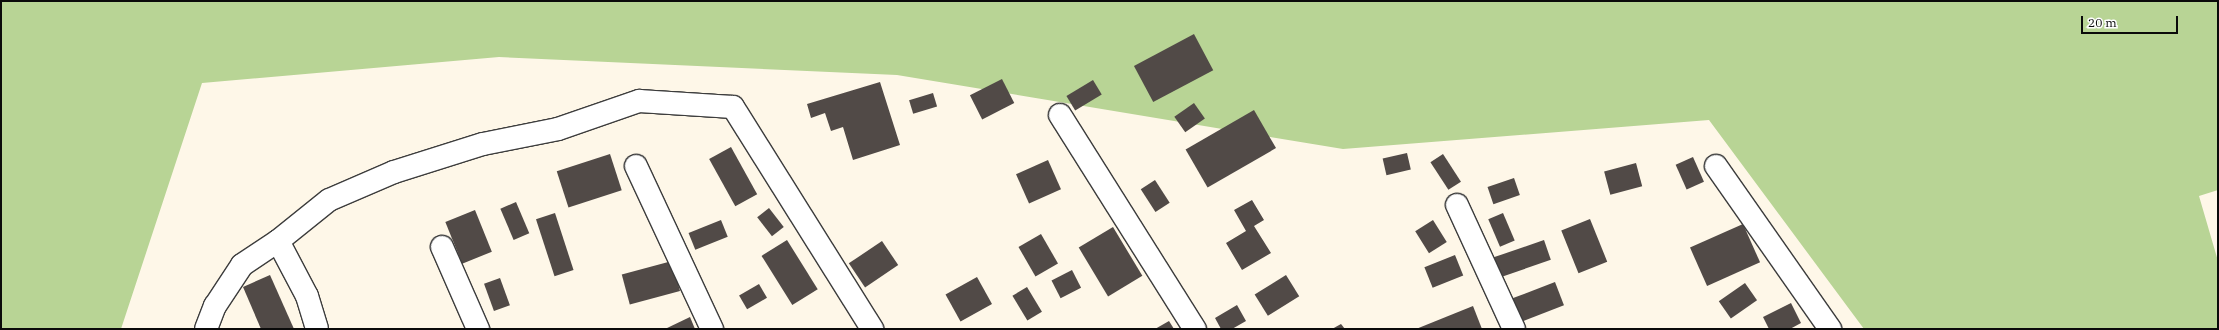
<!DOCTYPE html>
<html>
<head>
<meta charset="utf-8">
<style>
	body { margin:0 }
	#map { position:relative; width:2219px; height:330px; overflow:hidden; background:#fef7e8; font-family:"IBM Plex Serif",serif }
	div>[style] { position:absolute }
	.forest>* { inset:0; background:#b8d495 }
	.building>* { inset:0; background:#514a47; transform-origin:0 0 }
	.roads { filter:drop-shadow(1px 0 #3d3d3d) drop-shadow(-1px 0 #3d3d3d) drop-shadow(0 1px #3d3d3d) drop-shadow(0 -1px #3d3d3d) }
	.minor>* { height:22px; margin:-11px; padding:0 11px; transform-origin:11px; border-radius:11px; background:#fff }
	span { translate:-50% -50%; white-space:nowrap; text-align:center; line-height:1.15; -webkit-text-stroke:4px #fff; paint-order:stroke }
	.frame { position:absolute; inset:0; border:2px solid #0a0a0a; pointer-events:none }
	.scale { position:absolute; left:2081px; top:16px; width:97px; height:18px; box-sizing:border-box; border:2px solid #0a0a0a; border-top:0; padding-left:5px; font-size:12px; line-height:14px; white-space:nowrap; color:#0a0a0a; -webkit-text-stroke:3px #fff; paint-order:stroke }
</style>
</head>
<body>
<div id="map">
	<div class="forest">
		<div style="clip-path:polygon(1px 1px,2218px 1px,2218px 190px,2199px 196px,2218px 261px,2218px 329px,1864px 329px,1709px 120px,1343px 149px,897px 75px,499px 57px,202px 83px,121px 329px,1px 329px)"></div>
	</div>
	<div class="building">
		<div style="left:1194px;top:34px;width:41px;height:68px;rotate:62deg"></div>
		<div style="left:1002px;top:79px;width:27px;height:36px;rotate:63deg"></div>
		<div style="left:1093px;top:80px;width:17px;height:31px;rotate:59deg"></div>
		<div style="clip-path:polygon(880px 82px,900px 145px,853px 160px,843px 127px,831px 131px,825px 113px,811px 118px,807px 104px)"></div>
		<div style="left:933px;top:93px;width:14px;height:25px;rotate:73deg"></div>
		<div style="left:1194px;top:103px;width:19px;height:24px;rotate:55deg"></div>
		<div style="left:1254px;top:110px;width:44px;height:79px;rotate:60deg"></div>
		<div style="left:731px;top:147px;width:54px;height:25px;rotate:61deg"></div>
		<div style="left:1407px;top:153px;width:17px;height:25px;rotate:77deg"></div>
		<div style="left:610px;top:154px;width:38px;height:56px;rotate:72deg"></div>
		<div style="left:1443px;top:154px;width:33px;height:15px;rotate:57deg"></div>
		<div style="left:1693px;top:157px;width:27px;height:19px;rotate:66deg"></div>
		<div style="left:1048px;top:160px;width:32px;height:35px;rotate:66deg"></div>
		<div style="left:1636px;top:163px;width:24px;height:33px;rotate:75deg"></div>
		<div style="left:1514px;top:178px;width:18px;height:28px;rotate:71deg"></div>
		<div style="left:1155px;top:180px;width:27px;height:17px;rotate:57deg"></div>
		<div style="clip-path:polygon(1252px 200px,1264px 220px,1254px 226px,1271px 253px,1242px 270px,1226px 243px,1246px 231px,1234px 210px)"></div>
		<div style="left:516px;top:202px;width:34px;height:17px;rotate:67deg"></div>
		<div style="left:769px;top:208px;width:24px;height:15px;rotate:52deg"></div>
		<div style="left:475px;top:210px;width:45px;height:32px;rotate:68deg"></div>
		<div style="left:555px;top:213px;width:60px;height:20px;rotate:72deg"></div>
		<div style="left:1503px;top:213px;width:30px;height:16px;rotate:67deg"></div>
		<div style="left:1590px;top:219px;width:46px;height:31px;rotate:68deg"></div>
		<div style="left:721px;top:220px;width:18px;height:35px;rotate:68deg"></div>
		<div style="left:1433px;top:220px;width:26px;height:21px;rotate:58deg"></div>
		<div style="left:1743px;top:224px;width:42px;height:58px;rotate:66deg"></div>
		<div style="left:1113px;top:227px;width:57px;height:40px;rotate:59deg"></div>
		<div style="left:1041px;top:234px;width:34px;height:26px;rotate:60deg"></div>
		<div style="left:787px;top:240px;width:58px;height:30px;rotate:58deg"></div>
		<div style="left:1544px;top:240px;width:21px;height:54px;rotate:71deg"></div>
		<div style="left:882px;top:241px;width:29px;height:40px;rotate:56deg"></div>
		<div style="left:1455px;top:255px;width:22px;height:33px;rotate:68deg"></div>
		<div style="left:672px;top:261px;width:31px;height:52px;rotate:75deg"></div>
		<div style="left:1072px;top:270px;width:20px;height:23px;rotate:63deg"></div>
		<div style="clip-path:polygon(270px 275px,294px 329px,261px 329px,243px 287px)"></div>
		<div style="left:1286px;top:275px;width:25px;height:37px;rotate:58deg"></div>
		<div style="left:977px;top:277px;width:31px;height:36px;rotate:61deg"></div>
		<div style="left:500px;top:278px;width:29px;height:17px;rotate:70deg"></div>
		<div style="left:1555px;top:282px;width:25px;height:47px;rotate:69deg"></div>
		<div style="left:1745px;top:283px;width:21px;height:32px;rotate:55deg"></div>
		<div style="left:759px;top:284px;width:16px;height:23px;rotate:60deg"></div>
		<div style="left:1027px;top:287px;width:29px;height:17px;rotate:59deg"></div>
		<div style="clip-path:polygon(1791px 303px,1801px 323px,1790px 329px,1769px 329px,1763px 317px)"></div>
		<div style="clip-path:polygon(1237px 305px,1246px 321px,1232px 329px,1221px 329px,1215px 318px)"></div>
		<div style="clip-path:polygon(1473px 306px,1482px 329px,1416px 329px)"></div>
		<div style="clip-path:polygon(690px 317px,695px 329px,665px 329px)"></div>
		<div style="clip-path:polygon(1169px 321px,1174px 329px,1155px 329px)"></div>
		<div style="clip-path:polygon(1341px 324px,1345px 329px,1332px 329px)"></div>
	</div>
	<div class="roads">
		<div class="minor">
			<div style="left:1060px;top:115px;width:253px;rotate:57.8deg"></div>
			<div style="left:636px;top:166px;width:180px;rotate:65deg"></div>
			<div style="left:1716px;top:166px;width:199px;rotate:55deg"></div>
			<div style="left:1457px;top:205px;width:136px;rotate:65.3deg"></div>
			<div style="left:278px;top:241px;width:62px;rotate:62.2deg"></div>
			<div style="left:307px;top:296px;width:34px;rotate:73deg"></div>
			<div style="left:442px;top:247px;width:90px;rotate:66.3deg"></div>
			<div style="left:206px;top:329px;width:25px;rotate:-69deg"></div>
			<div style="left:215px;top:306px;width:49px;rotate:-56.6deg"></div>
			<div style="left:242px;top:265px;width:43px;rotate:-33.7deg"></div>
			<div style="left:278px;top:241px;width:65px;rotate:-38.8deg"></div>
			<div style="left:329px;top:200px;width:71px;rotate:-23.3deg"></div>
			<div style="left:394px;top:172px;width:93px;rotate:-17.5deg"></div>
			<div style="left:483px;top:144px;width:76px;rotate:-11.3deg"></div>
			<div style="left:558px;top:129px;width:86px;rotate:-19.1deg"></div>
			<div style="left:639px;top:101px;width:94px;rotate:3.7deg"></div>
			<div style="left:733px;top:107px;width:262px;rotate:57.9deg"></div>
		</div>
	</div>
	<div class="frame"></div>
	<div class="scale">20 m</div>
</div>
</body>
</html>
